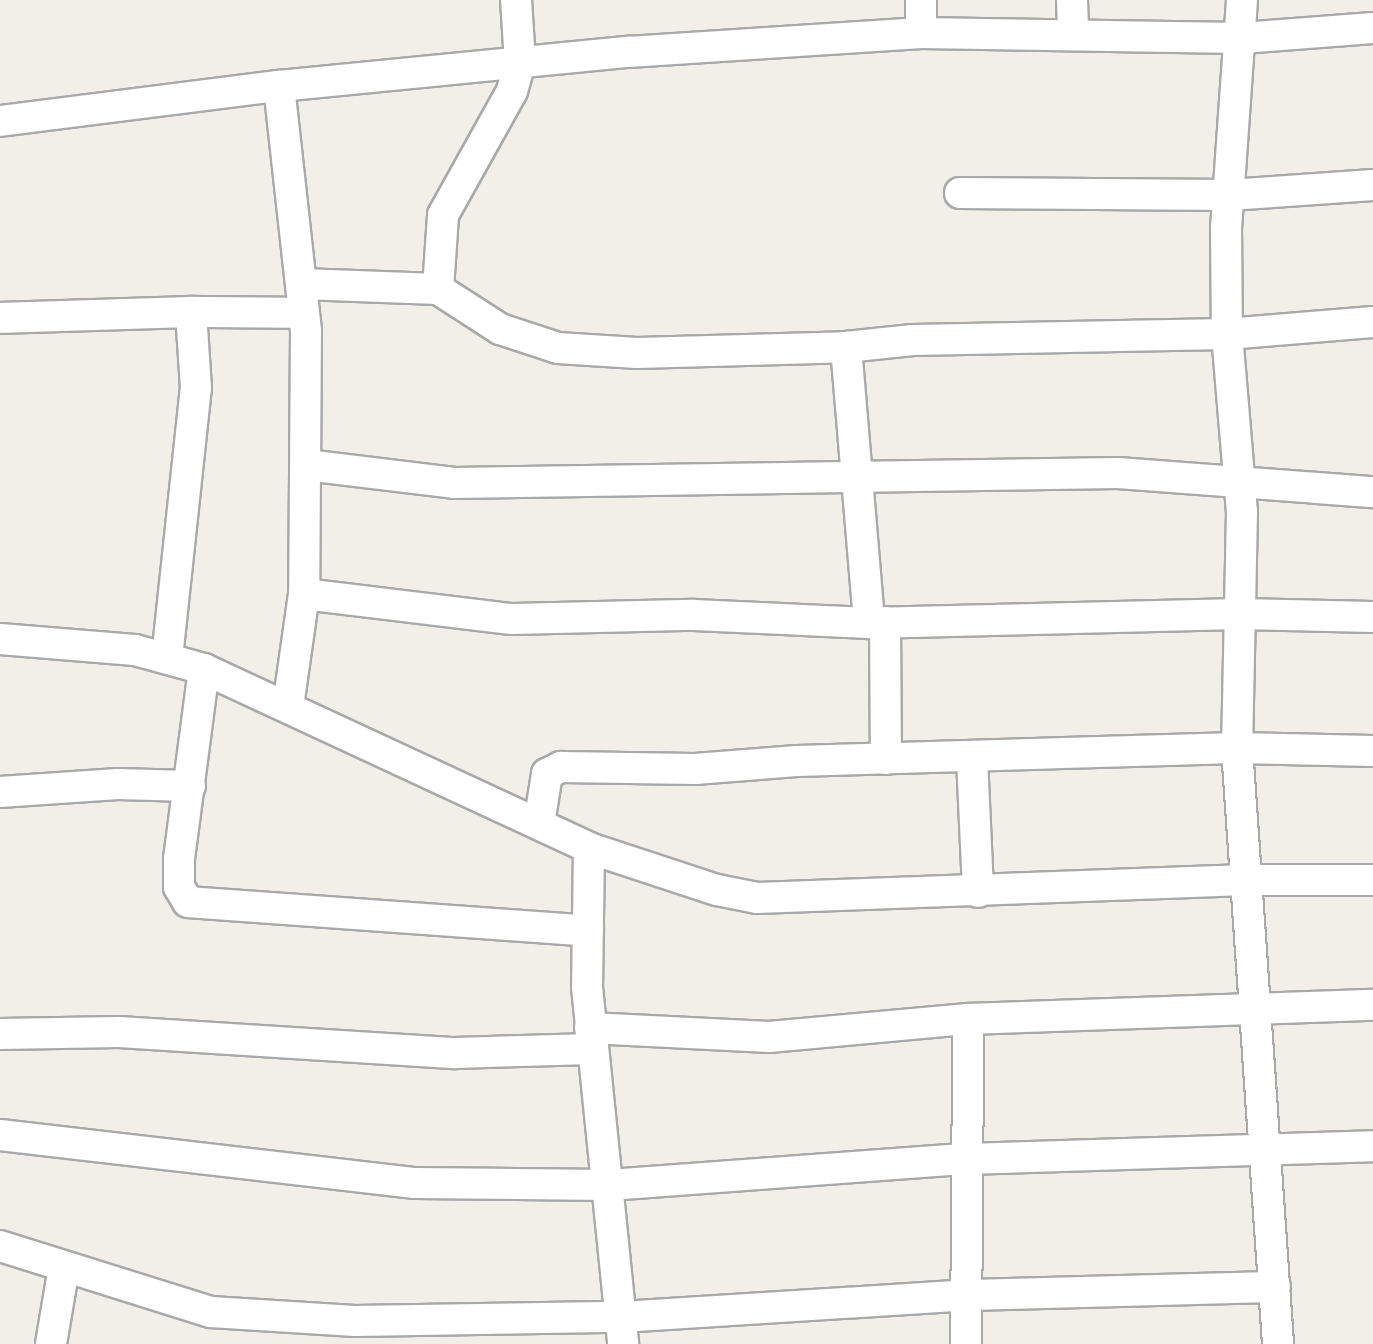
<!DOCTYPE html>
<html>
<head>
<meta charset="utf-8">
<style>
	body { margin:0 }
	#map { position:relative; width:1373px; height:1344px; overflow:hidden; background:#f2efe9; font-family:Poppins,sans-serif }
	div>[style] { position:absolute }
	.roads { filter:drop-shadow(2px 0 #a9a9a9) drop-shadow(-2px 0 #a9a9a9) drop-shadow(0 2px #a9a9a9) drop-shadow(0 -2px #a9a9a9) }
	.minor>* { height:30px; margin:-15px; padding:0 15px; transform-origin:15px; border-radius:15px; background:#fff }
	span { translate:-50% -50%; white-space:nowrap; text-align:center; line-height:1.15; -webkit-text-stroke:5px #fff; paint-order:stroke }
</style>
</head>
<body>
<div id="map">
	<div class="roads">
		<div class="minor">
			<div style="left:1072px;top:0;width:33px;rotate:88deg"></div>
			<div style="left:1242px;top:0;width:228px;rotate:94deg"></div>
			<div style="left:1226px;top:227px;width:107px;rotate:89.5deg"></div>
			<div style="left:1227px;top:334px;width:179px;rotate:85.2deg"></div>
			<div style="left:1242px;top:512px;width:236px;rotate:91.2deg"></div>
			<div style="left:1237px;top:748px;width:597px;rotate:86.06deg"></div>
			<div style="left:921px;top:33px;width:33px;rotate:-90deg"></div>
			<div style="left:279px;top:86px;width:246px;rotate:83.7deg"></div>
			<div style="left:306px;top:331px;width:263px;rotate:90.4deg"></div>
			<div style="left:304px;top:594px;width:114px;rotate:98.1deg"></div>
			<div style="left:0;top:121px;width:281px;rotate:-7.2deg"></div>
			<div style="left:279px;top:86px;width:351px;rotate:-5.6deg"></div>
			<div style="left:628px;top:52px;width:294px;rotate:-3.7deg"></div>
			<div style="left:921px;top:33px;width:321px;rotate:0.9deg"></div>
			<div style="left:1242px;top:38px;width:131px;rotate:-4.4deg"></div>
			<div style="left:960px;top:193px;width:270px;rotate:0.4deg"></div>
			<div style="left:1230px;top:195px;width:143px;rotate:-4deg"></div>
			<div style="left:301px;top:284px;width:137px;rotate:2.1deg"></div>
			<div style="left:438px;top:289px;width:74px;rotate:32.8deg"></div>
			<div style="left:500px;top:329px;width:61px;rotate:18.1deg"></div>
			<div style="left:558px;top:348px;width:79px;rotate:3.6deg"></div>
			<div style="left:637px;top:353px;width:209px;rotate:-1.6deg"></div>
			<div style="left:846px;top:347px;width:67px;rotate:-6deg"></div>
			<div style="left:913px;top:340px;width:314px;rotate:-1.1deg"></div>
			<div style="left:1227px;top:334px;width:146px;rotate:-4.7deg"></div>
			<div style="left:438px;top:289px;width:74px;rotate:-86.1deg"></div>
			<div style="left:443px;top:215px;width:142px;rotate:-60.9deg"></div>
			<div style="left:512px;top:91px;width:29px;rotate:-74deg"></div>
			<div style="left:520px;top:63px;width:63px;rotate:-93.6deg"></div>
			<div style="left:0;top:318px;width:191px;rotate:-1.8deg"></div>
			<div style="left:846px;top:347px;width:277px;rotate:85.2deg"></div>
			<div style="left:306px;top:465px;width:149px;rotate:6.9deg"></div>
			<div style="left:454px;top:483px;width:664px;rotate:-0.86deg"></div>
			<div style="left:1118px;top:473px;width:256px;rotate:4.3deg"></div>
			<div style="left:304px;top:594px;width:209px;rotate:6.9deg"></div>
			<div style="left:512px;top:619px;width:182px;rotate:-1.3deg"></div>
			<div style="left:694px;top:615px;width:175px;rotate:2.6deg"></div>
			<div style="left:869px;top:623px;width:370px;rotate:-1.4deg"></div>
			<div style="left:1239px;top:614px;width:134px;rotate:1.3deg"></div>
			<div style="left:885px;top:622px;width:137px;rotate:89.6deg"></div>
			<div style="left:0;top:639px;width:135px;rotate:4.7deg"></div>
			<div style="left:135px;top:650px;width:72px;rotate:15.4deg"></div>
			<div style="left:204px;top:669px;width:425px;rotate:24.9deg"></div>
			<div style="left:589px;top:848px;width:135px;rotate:18.2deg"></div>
			<div style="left:717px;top:890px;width:41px;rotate:11.3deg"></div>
			<div style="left:757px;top:898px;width:489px;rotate:-2.1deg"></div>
			<div style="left:1246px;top:880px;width:127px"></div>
			<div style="left:167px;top:658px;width:272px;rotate:-83.9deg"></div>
			<div style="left:196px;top:388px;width:76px;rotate:-93.8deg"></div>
			<div style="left:191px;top:312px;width:113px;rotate:0.5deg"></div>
			<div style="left:204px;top:669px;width:191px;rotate:97.5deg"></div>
			<div style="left:179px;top:858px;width:29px;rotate:90deg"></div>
			<div style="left:179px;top:887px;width:17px;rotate:59deg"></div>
			<div style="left:188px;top:902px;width:401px;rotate:4.1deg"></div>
			<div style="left:972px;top:758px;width:134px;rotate:87.4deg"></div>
			<div style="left:0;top:792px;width:118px;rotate:-3.9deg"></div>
			<div style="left:118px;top:784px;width:72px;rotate:1.6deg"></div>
			<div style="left:539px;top:824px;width:51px;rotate:-80.9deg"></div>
			<div style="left:547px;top:774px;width:16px;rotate:-27deg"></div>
			<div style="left:561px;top:767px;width:134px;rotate:0.9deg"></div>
			<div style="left:695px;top:769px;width:102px;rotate:-4.5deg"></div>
			<div style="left:797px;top:761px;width:440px;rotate:-1.7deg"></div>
			<div style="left:1237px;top:748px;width:136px;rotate:1.3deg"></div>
			<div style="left:589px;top:848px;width:139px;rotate:90.8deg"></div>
			<div style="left:587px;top:987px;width:359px;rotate:84.2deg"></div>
			<div style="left:590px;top:1028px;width:179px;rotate:2.9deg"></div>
			<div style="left:769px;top:1037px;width:200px;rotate:-5.2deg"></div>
			<div style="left:968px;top:1019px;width:405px;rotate:-2deg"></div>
			<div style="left:0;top:1034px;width:119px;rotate:-1deg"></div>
			<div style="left:119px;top:1032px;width:337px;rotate:3.6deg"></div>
			<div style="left:455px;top:1053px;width:137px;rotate:-1.7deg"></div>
			<div style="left:0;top:1135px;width:418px;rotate:6.6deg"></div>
			<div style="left:415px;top:1183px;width:194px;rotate:0.6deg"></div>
			<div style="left:609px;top:1185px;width:358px;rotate:-4.2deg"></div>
			<div style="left:966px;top:1159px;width:407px;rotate:-1.8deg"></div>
			<div style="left:0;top:1246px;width:221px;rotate:17.4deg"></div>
			<div style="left:211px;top:1312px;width:144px;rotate:3.6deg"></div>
			<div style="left:355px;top:1321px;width:266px;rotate:-0.9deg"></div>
			<div style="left:621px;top:1317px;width:346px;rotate:-3.6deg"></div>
			<div style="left:966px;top:1295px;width:309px;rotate:-1.5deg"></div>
			<div style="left:51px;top:1344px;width:78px;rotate:-80.4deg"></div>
			<div style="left:966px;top:1344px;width:325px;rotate:-89.6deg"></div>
		</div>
	</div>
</div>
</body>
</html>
